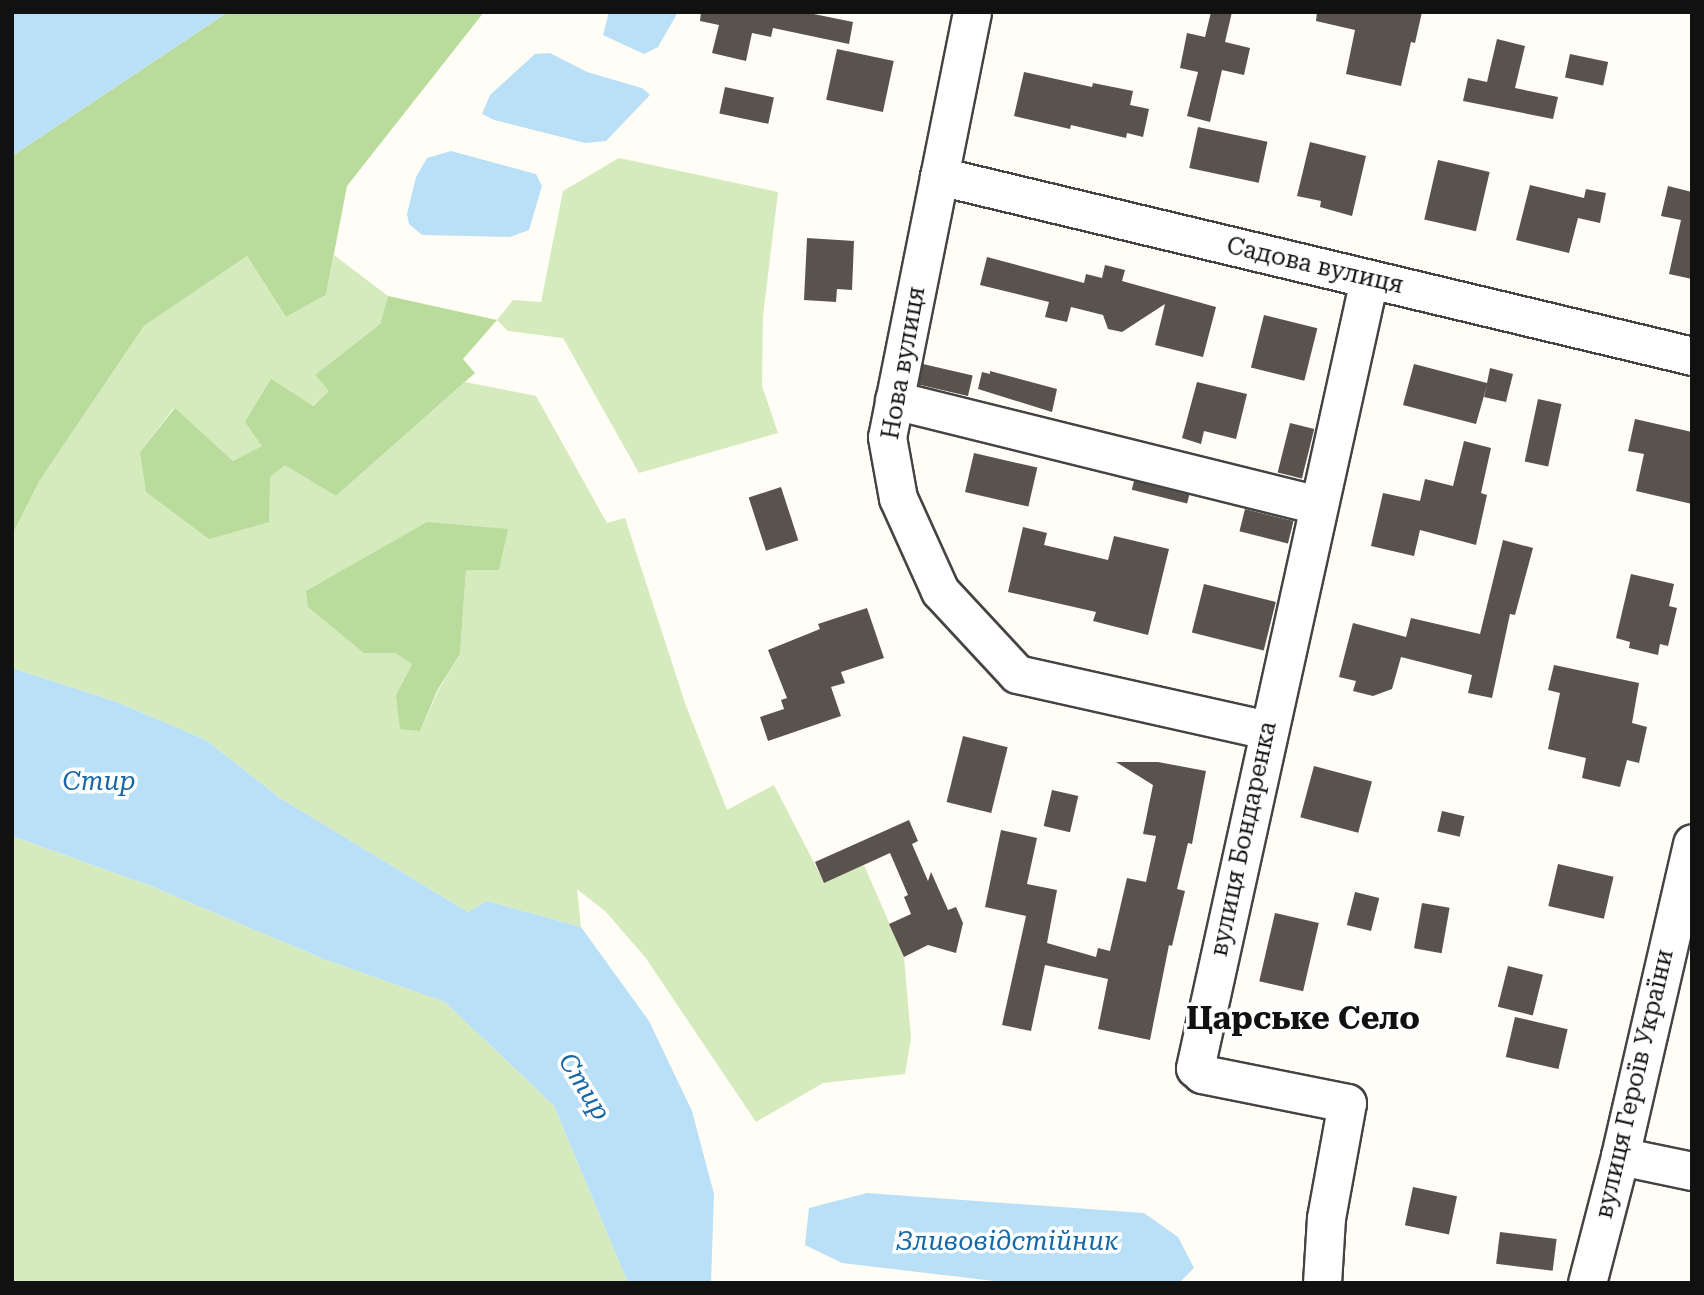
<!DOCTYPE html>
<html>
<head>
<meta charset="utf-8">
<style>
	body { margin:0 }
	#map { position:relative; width:1704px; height:1295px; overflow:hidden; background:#fffdf5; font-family:"Roboto Serif",serif }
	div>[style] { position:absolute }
	.green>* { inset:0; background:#d5ebbd }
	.forest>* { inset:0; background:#b9dc9c }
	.water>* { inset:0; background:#b9e0f7 }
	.building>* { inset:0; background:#5a524d; transform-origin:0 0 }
	.roads { filter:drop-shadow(2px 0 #444) drop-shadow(-2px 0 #444) drop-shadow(0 2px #444) drop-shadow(0 -2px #444) }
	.minor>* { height:37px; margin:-18.5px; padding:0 18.5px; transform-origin:18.5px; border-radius:18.5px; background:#fff }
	span { translate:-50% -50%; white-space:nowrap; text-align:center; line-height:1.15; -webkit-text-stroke:7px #fff; paint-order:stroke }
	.street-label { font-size:24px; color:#111 }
	.water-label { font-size:26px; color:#1768a6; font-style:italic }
	.district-label { font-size:32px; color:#111; font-weight:700 }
	.frame { position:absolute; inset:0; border:14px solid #111; pointer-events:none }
</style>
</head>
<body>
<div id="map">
	<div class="green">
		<div style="clip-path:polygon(619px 158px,778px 192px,763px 316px,762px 386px,778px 433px,639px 473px,563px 338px,508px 331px,497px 320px,513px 300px,541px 302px,563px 191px)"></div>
		<div style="clip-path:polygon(evenodd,334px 255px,388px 296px,380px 324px,315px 375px,330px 391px,263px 446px,233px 461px,174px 408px,140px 452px,270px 476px,285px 464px,336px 496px,465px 382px,536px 396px,607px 523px,625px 518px,685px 703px,727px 810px,774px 785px,824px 882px,864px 865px,904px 957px,911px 1038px,905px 1074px,823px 1083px,756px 1122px,645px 957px,606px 912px,577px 889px,581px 927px,487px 901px,468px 912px,280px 798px,206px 740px,117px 702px,12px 668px,12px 535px,40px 480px,144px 326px,247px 256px,286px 317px,326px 295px,334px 255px,427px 522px,466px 570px,460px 654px,438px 691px,420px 731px,396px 695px,412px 664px,395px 653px,427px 522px)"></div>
		<div style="clip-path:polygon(12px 836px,151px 886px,326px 960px,445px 1002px,554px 1106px,628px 1283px,12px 1283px)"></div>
	</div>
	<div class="forest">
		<div style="clip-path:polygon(228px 12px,484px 12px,347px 186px,326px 295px,286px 317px,247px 256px,144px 326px,40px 480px,12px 535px,12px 156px)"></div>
		<div style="clip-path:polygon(388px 296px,497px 320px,463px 359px,475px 373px,336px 496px,285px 465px,270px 477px,269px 522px,209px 539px,146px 492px,140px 452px,175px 408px,233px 461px,262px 446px,245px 422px,271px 379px,313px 406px,329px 391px,315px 375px,380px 324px)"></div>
		<div style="clip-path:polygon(427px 522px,508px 529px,499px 570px,466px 570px,460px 654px,437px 691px,420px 731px,400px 729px,396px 695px,412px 664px,395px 653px,364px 653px,308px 607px,306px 591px)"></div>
	</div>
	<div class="water">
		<div style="clip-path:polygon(12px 12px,228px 12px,12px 156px)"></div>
		<div style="clip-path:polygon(609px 12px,678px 12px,658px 47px,644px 54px,603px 35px)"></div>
		<div style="clip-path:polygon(550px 53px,587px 72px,642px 88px,650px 95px,606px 141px,585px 143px,494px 120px,482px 114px,490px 95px,535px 54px)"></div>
		<div style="clip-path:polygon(451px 151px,536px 174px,542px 186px,529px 230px,510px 237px,422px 235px,409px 224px,407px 214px,416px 177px,427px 158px)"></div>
		<div style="clip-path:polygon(12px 668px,117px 702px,206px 740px,280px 798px,468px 912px,487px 901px,581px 927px,649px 1021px,692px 1111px,714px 1194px,711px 1283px,628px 1283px,554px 1106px,445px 1002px,326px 960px,151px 886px,12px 836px)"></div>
		<div style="clip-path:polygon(867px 1193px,1144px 1213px,1178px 1237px,1194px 1268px,1179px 1283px,1011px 1283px,842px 1263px,805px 1245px,809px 1208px)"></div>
	</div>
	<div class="building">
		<div style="clip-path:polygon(701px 12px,804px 12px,853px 22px,849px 44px,773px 28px,771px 37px,752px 33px,746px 61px,712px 53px,719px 25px,700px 21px)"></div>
		<div style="clip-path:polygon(1211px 12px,1232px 12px,1225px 42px,1250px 48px,1244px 75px,1222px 70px,1210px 122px,1187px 116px,1198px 72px,1180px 68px,1187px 33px,1205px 37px)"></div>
		<div style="clip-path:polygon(1317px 12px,1422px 12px,1415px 43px,1411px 42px,1401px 86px,1346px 74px,1355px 30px,1316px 21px)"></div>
		<div style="clip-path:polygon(1497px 39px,1525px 46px,1515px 88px,1558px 97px,1553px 119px,1463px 101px,1468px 78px,1487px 82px)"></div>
		<div style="left:837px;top:49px;width:58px;height:52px;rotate:12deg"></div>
		<div style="left:1570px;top:54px;width:39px;height:24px;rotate:12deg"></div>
		<div style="clip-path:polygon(1024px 72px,1092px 87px,1093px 83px,1133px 91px,1130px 105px,1149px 109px,1143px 137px,1127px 133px,1126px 138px,1071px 125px,1070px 129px,1014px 116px)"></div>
		<div style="left:725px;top:87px;width:50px;height:27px;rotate:12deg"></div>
		<div style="left:1198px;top:127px;width:71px;height:42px;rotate:12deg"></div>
		<div style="clip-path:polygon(1310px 142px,1366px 156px,1352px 216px,1320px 207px,1321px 201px,1297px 196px)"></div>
		<div style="left:1438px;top:160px;width:53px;height:61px;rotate:13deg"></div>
		<div style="clip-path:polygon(1530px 185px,1584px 198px,1586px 189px,1606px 193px,1600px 223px,1578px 218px,1569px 253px,1516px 240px)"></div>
		<div style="clip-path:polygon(1668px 186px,1692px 192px,1692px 279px,1669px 274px,1681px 220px,1661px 216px)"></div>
		<div style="clip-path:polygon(807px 238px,854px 241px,852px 290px,837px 289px,836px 302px,804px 300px)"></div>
		<div style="clip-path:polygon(987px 257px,1084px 283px,1086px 274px,1102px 278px,1105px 265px,1125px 270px,1122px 281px,1216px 307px,1203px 357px,1155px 345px,1165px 304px,1122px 332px,1108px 329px,1103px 315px,1071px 307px,1067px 322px,1045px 317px,1049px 302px,980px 285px)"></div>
		<div style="left:1264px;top:315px;width:55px;height:54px;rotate:14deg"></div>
		<div style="left:923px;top:364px;width:51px;height:21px;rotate:13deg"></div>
		<div style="clip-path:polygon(1414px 364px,1487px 383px,1490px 368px,1513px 374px,1506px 402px,1484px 397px,1487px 385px,1476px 424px,1403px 405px)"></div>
		<div style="clip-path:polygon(990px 371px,1057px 389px,1052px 412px,978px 389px,982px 372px,990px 374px)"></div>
		<div style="clip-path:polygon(1197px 382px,1247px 394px,1236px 439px,1204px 431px,1201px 444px,1182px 438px)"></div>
		<div style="left:1538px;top:399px;width:24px;height:64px;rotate:12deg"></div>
		<div style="clip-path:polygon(1635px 419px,1692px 432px,1692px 504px,1636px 491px,1644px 454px,1628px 451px)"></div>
		<div style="left:1290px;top:423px;width:25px;height:51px;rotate:14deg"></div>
		<div style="clip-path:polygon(1464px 441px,1491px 448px,1481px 493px,1487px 495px,1476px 545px,1420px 530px,1414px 556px,1371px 546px,1383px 493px,1420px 501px,1425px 479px,1453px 486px)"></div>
		<div style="left:974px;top:453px;width:65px;height:40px;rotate:13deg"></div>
		<div style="left:1134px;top:481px;width:57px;height:9px;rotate:14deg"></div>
		<div style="left:781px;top:487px;width:56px;height:34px;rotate:72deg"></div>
		<div style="left:1245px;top:509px;width:50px;height:23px;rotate:14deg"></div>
		<div style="clip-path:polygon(1023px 527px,1047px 533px,1044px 545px,1108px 560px,1114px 536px,1169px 549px,1148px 635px,1093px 621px,1096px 612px,1008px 592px)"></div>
		<div style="clip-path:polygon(1503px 540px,1533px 548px,1515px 615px,1510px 614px,1492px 698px,1468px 693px,1472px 675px,1401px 657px,1392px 689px,1373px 696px,1353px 691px,1356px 681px,1339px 677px,1353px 623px,1406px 637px,1411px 618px,1480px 634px)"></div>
		<div style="clip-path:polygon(1631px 574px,1674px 584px,1669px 606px,1677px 608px,1668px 646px,1660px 644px,1658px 655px,1629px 648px,1630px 642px,1616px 638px)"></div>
		<div style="left:1204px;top:584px;width:74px;height:50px;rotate:14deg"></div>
		<div style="clip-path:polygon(867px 608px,884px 658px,841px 672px,845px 683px,831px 687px,841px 716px,768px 741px,760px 717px,784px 709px,781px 700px,787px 698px,768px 650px,820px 629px,818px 624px)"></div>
		<div style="clip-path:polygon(1554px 665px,1639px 683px,1632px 723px,1647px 727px,1639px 763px,1627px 760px,1620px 787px,1582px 778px,1586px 758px,1548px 749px,1560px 693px,1548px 690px)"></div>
		<div style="left:963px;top:736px;width:46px;height:68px;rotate:14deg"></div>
		<div style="clip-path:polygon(1116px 762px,1158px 762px,1206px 771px,1192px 844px,1188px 843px,1177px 889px,1185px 891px,1172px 946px,1169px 945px,1150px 1040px,1098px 1029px,1108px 979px,1045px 965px,1031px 1031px,1002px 1025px,1026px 916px,985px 907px,1001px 830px,1037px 838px,1027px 884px,1057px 890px,1047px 943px,1096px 957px,1098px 948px,1110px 951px,1127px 878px,1146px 882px,1156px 836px,1143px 834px,1153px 785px)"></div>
		<div style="left:1314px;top:766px;width:60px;height:53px;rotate:15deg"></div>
		<div style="left:1052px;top:790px;width:27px;height:37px;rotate:13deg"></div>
		<div style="left:1442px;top:811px;width:23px;height:21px;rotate:13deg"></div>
		<div style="clip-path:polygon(909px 820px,918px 841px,912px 844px,928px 881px,931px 872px,948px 910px,956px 907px,963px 923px,956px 953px,928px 945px,904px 957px,889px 924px,911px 914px,904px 897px,908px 895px,890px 853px,824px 883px,815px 862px)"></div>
		<div style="left:1558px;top:864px;width:57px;height:43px;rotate:13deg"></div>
		<div style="left:1355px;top:892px;width:25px;height:34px;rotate:14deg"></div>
		<div style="left:1422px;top:903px;width:28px;height:46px;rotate:10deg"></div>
		<div style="left:1275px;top:913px;width:45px;height:70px;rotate:13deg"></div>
		<div style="left:1508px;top:966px;width:36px;height:42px;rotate:14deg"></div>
		<div style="left:1515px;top:1017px;width:54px;height:41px;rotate:13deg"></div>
		<div style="left:1413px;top:1187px;width:45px;height:39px;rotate:12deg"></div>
		<div style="left:1500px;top:1232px;width:57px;height:32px;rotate:7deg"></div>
	</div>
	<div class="roads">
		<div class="minor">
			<div style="left:972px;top:12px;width:433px;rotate:101.3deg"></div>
			<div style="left:887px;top:437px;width:62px;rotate:79.8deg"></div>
			<div style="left:898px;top:498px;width:102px;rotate:65.7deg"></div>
			<div style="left:940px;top:591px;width:113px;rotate:47.1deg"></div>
			<div style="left:1017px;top:674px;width:257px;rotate:12.6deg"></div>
			<div style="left:939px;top:176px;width:774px;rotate:13.44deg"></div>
			<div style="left:894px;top:400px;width:437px;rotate:13.9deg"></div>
			<div style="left:1620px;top:1156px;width:74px;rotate:11.8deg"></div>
			<div style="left:1322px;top:1283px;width:65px;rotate:-86.5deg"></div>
			<div style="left:1326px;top:1218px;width:117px;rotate:-79.7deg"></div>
			<div style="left:1347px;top:1103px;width:148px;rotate:-168.7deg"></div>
			<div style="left:1202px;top:1074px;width:9px;rotate:-139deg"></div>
			<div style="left:1195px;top:1068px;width:808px;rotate:-77.56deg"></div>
			<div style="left:1587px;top:1283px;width:131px;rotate:-75.4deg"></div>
			<div style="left:1620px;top:1156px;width:321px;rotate:-77deg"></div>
		</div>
	</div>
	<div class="street-label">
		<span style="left:1315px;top:266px;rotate:13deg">Садова вулиця</span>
		<span style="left:904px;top:363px;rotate:-80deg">Нова вулиця</span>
		<span style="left:1244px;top:839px;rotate:-78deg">вулиця Бондаренка</span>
		<span style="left:1635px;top:1084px;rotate:-77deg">вулиця Героїв України</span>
	</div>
	<div class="water-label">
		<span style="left:99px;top:782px">Стир</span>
		<span style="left:584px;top:1087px;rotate:58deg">Стир</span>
		<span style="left:1007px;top:1242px">Зливовідстійник</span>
	</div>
	<div class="district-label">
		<span style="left:1303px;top:1018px">Царське Село</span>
	</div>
	<div class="frame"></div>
</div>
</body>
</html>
